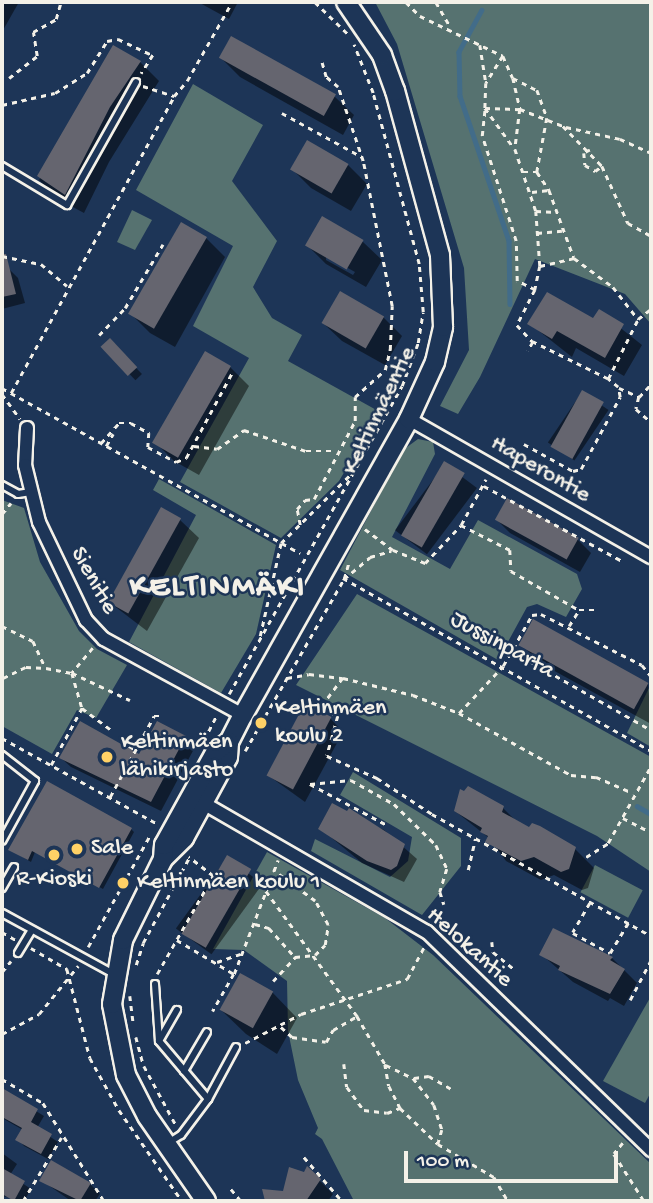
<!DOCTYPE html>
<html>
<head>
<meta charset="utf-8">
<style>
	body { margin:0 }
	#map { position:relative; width:653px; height:1203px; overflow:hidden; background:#1d3557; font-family:"Gochi Hand",sans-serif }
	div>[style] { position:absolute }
	.green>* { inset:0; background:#567270; transform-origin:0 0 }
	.shadow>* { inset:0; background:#0007; transform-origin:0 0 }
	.stream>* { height:4.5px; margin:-2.25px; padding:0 2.25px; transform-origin:2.25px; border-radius:2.25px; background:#426c89 }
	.building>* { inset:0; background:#65656f; transform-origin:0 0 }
	.path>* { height:2.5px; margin-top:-1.25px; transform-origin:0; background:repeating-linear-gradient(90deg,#f4f1e8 0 5px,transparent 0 10px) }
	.roads { filter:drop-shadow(2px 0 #f4f1e8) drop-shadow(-2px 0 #f4f1e8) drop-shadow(0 2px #f4f1e8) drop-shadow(0 -2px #f4f1e8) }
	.lane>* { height:6px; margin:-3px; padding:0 3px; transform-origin:3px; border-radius:3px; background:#1d3557 }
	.street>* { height:12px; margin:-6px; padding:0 6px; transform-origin:6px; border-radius:6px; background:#1d3557 }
	.secondary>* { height:18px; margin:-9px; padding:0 9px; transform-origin:9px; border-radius:9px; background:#1d3557 }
	.dots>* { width:19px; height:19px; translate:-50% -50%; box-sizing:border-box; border:4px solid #1d3557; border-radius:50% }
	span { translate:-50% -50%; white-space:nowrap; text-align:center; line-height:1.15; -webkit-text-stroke:5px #1d3557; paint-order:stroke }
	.street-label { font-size:24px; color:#f4f1e8 }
	.poi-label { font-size:24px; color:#f4f1e8 }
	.left { translate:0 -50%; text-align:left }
	.district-label { font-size:32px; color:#f4f1e8; font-weight:700; letter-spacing:2px }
	.frame { position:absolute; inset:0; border:4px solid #f4f1e8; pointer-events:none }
	.scale { position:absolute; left:404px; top:1151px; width:214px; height:32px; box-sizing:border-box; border:4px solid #f4f1e8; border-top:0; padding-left:9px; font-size:21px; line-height:24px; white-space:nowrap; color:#f4f1e8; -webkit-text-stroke:5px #1d3557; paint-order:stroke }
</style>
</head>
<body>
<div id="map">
	<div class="green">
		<div style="clip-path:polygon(375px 2px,646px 2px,651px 6px,651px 324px,625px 294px,535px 259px,480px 377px,458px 414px,440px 406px,469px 350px,464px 268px,397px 44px)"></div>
		<div style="clip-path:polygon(193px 84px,263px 125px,232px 181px,277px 241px,253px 287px,272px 318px,302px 335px,288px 361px,380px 412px,339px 481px,281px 538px,180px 482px,249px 358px,193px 326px,233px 246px,136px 190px)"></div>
		<div style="clip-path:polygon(132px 210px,152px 220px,135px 250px,117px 242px)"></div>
		<div style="clip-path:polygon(418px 439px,433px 442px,435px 454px,392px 537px,450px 569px,478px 520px,577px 574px,582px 589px,566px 617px,537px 604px,527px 607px,498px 660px,340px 570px,403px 450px)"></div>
		<div style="clip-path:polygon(159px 479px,276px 545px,256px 634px,221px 693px,129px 642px,196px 515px,153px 490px)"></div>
		<div style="clip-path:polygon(2px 500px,24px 508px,40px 562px,79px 631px,97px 649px,127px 665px,96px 718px,77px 710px,52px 754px,2px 726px)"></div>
		<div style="clip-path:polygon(357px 594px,651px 757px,651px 872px,597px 836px,296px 685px)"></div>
		<div style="clip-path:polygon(651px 684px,651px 747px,627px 733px)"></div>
		<div style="clip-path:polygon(353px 772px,461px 838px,461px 866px,422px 915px,311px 851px,315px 839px,390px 877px,408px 861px,412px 837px,340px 795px)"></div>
		<div style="clip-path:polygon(267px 852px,385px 918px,433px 955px,651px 1164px,651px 1201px,354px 1201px,322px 1139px,315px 1134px,318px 1128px,298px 1080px,288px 1031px,287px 981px,244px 950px,213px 949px)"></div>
		<div style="left:595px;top:865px;width:54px;height:31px;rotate:28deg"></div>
		<div style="clip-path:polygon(651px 996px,651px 1092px,645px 1103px,603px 1081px)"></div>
	</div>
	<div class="shadow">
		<div style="clip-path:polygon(2px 2px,19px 2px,2px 32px)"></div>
		<div style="clip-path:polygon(198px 2px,238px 2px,229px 19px)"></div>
		<div style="clip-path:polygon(114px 48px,140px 62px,159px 81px,109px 162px,84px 213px,58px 199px,39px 180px)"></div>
		<div style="clip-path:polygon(221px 58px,335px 97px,354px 115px,343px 135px,240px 77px)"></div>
		<div style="clip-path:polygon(348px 165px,367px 184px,351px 211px,311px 188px,292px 169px)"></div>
		<div style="clip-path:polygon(206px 238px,225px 257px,175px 347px,150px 333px,131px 314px)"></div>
		<div style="clip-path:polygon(evenodd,363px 242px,382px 260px,366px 287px,326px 264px,307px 245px,363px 242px,326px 256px,355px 272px,353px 275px,326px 260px,326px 256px)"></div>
		<div style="clip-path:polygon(8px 268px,18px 278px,25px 303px,2px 309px,2px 270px)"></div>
		<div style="clip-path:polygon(599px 311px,642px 345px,624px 376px,576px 348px,572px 357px,530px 324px,594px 321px)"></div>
		<div style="clip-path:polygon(383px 317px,402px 336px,385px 365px,342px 341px,323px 323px)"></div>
		<div style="left:110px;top:341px;width:46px;height:9px;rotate:46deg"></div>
		<div style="clip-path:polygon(230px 367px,249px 386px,199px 475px,174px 461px,156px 443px)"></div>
		<div style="left:582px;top:392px;width:32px;height:61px;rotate:34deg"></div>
		<div style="left:445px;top:464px;width:40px;height:83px;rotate:37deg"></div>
		<div style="clip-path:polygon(180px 520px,199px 538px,147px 631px,109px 602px)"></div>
		<div style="clip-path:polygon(497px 520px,578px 540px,591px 553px,580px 572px,510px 533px)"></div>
		<div style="clip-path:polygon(521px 644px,648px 683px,651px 724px,540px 663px)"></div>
		<div style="clip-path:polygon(330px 718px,343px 732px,305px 802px,269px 776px)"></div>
		<div style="clip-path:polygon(185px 738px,195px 747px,161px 811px,71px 767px,61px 758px,139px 756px)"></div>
		<div style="clip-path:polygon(333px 806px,384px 830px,417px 859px,404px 882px,362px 863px,321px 829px)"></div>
		<div style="clip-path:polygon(503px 808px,520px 825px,575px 849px,594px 868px,588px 888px,582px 890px,554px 875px,541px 880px,506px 861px,489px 838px,455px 811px)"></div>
		<div style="clip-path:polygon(131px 829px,134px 832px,103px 889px,35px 852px,31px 862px,11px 850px)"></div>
		<div style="left:227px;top:858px;width:44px;height:87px;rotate:36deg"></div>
		<div style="clip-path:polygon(541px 954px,612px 958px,637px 983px,624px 1006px,610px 998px,608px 1001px,573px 982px)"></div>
		<div style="clip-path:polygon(272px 992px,297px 1018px,277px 1054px,246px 1034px,220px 1009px)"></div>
		<div style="clip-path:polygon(2px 1090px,44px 1116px,37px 1128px,58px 1142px,48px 1159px,24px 1146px,18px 1139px,23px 1130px,2px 1118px)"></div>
		<div style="clip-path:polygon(2px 1153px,17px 1164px,10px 1175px,31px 1189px,24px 1201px,2px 1196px)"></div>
		<div style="clip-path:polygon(308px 1169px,333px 1194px,328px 1201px,267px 1201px,264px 1191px,284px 1193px)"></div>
		<div style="clip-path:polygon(41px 1180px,90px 1184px,100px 1194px,95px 1201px,71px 1201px)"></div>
	</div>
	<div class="stream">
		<div style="left:482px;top:10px;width:48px;rotate:118.7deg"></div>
		<div style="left:459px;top:52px;width:44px;rotate:88.7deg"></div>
		<div style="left:460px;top:96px;width:153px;rotate:71.3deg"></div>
		<div style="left:509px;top:241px;width:63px;rotate:89.1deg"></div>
		<div style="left:637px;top:806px;width:16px;rotate:30deg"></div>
	</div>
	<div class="building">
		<div style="left:231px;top:36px;width:120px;height:25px;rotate:29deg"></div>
		<div style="clip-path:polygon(113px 45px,141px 61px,110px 107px,65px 195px,37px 176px)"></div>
		<div style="left:307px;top:140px;width:48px;height:34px;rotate:30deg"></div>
		<div style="left:322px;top:216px;width:48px;height:34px;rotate:30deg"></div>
		<div style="left:181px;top:222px;width:30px;height:106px;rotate:30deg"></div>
		<div style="clip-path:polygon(2px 254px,6px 254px,16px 294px,2px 297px)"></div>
		<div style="left:340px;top:291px;width:51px;height:37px;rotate:30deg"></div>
		<div style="clip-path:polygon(547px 292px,593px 318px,599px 309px,624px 324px,605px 358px,557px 331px,552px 339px,527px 324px)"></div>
		<div style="left:110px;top:338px;width:40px;height:13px;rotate:47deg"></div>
		<div style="left:205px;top:351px;width:30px;height:106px;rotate:30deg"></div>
		<div style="left:582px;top:390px;width:25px;height:65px;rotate:29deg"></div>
		<div style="left:444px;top:461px;width:24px;height:86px;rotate:30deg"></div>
		<div style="left:507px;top:498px;width:82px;height:25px;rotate:29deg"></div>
		<div style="left:161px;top:507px;width:23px;height:109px;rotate:29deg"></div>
		<div style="left:533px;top:619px;width:132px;height:30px;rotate:29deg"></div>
		<div style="left:305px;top:703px;width:30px;height:82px;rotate:28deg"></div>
		<div style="clip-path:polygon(80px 721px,139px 754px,157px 721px,186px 736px,151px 802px,59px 758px)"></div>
		<div style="clip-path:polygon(47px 781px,132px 828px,99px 888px,32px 851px,28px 860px,8px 850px)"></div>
		<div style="clip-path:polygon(468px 786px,504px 806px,502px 812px,529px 827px,532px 823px,540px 826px,576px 847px,569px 869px,561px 872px,534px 857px,521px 861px,485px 842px,488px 836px,480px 832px,482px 828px,454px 811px,460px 789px,464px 791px)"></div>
		<div style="clip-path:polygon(332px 803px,347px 811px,349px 808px,405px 844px,397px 866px,391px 870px,367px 861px,318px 829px)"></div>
		<div style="left:227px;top:855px;width:28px;height:91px;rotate:30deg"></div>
		<div style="clip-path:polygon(553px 928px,613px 957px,610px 960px,625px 969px,610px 994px,558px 970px,560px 966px,539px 955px)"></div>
		<div style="left:240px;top:973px;width:38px;height:42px;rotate:29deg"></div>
		<div style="clip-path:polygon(2px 1088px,38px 1109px,31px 1122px,52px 1134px,41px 1154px,15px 1140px,22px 1128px,2px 1117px)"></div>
		<div style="clip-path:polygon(51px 1160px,91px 1183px,80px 1201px,39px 1181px)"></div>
		<div style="clip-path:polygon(307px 1166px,321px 1179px,306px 1201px,265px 1201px,262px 1189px,283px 1191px,289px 1167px,304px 1172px)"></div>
		<div style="clip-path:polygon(2px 1168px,25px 1181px,14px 1201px,2px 1194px)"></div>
	</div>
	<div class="path">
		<div style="left:315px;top:2px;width:45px;rotate:44.1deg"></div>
		<div style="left:406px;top:2px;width:20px;rotate:45deg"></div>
		<div style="left:420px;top:16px;width:92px;rotate:25.7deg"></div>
		<div style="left:503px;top:56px;width:24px;rotate:66deg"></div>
		<div style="left:513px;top:78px;width:32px;rotate:77deg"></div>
		<div style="left:520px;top:109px;width:40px;rotate:97.1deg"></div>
		<div style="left:515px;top:149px;width:65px;rotate:71.3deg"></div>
		<div style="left:536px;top:211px;width:55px;rotate:85.8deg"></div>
		<div style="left:540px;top:266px;width:25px;rotate:102deg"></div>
		<div style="left:535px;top:290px;width:39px;rotate:117deg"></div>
		<div style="left:517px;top:325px;width:23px;rotate:47deg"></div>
		<div style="left:436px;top:2px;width:28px;rotate:60deg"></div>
		<div style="left:480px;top:45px;width:38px;rotate:81deg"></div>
		<div style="left:503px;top:56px;width:32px;rotate:122deg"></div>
		<div style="left:486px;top:83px;width:25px;rotate:92deg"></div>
		<div style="left:485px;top:108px;width:49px;rotate:54.1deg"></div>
		<div style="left:9px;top:78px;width:36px;rotate:-38deg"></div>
		<div style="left:37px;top:56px;width:24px;rotate:-99deg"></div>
		<div style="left:33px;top:32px;width:26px;rotate:-29deg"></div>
		<div style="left:56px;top:19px;width:18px;rotate:-74deg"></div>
		<div style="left:513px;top:78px;width:27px;rotate:27deg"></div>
		<div style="left:537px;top:90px;width:30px;rotate:70deg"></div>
		<div style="left:547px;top:118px;width:55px;rotate:100.5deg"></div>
		<div style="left:537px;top:172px;width:22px;rotate:56deg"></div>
		<div style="left:549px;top:190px;width:72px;rotate:69.8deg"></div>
		<div style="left:574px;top:258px;width:49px;rotate:36.6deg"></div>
		<div style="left:613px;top:287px;width:41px;rotate:52deg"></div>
		<div style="left:143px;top:86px;width:33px;rotate:18deg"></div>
		<div style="left:174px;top:96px;width:20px;rotate:-49deg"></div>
		<div style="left:187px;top:81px;width:91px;rotate:-60.3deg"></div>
		<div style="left:2px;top:105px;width:54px;rotate:-12.8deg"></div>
		<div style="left:55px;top:93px;width:38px;rotate:-32deg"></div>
		<div style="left:87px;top:73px;width:38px;rotate:-58deg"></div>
		<div style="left:107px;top:41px;width:11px;rotate:-10deg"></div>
		<div style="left:118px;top:39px;width:38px;rotate:25deg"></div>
		<div style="left:153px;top:55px;width:22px;rotate:122deg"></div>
		<div style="left:282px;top:113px;width:91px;rotate:28.8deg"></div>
		<div style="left:566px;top:127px;width:55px;rotate:12.5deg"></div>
		<div style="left:620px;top:139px;width:34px;rotate:24deg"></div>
		<div style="left:590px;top:150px;width:7px;rotate:153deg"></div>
		<div style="left:584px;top:153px;width:12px;rotate:85deg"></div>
		<div style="left:585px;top:165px;width:12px;rotate:31deg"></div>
		<div style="left:595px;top:171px;width:9px;rotate:-36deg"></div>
		<div style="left:523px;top:172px;width:14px"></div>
		<div style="left:532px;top:192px;width:17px;rotate:-7deg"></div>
		<div style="left:536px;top:211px;width:20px;rotate:3deg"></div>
		<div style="left:537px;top:233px;width:25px;rotate:-5deg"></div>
		<div style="left:2px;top:256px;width:40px;rotate:12deg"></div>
		<div style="left:41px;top:264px;width:34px;rotate:40deg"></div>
		<div style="left:540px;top:266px;width:35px;rotate:-13deg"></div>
		<div style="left:535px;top:290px;width:20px;rotate:-153deg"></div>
		<div style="left:517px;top:281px;width:40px;rotate:-91.4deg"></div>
		<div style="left:516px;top:241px;width:110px;rotate:-107.9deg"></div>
		<div style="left:482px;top:136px;width:28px;rotate:-84deg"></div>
		<div style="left:485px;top:108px;width:35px;rotate:2deg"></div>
		<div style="left:520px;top:109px;width:46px;rotate:21.6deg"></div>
		<div style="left:563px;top:126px;width:56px;rotate:45.7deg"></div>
		<div style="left:602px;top:166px;width:63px;rotate:65.5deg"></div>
		<div style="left:628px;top:223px;width:26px;rotate:29deg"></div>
		<div style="left:99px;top:335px;width:37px;rotate:-46deg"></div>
		<div style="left:125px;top:308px;width:74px;rotate:-59.3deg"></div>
		<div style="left:608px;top:379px;width:67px;rotate:-63.4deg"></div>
		<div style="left:638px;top:319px;width:16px;rotate:-38deg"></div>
		<div style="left:2px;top:388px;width:341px;rotate:29deg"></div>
		<div style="left:619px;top:388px;width:22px;rotate:24deg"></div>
		<div style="left:639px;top:397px;width:12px;rotate:104deg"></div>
		<div style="left:636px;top:409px;width:20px;rotate:41deg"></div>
		<div style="left:11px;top:393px;width:339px;rotate:-61.2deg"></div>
		<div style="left:2px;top:394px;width:31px;rotate:54deg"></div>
		<div style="left:639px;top:397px;width:18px;rotate:-47deg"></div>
		<div style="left:101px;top:443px;width:27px;rotate:-48deg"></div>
		<div style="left:119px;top:423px;width:12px"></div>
		<div style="left:131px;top:423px;width:21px;rotate:29deg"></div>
		<div style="left:149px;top:433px;width:14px;rotate:94deg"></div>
		<div style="left:148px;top:447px;width:32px;rotate:28deg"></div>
		<div style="left:176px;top:462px;width:11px;rotate:-22deg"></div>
		<div style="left:186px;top:458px;width:97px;rotate:-61.6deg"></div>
		<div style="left:524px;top:444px;width:56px;rotate:28.9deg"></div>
		<div style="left:573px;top:471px;width:8px;rotate:-14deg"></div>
		<div style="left:581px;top:469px;width:82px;rotate:-61.6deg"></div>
		<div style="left:620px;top:397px;width:10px;rotate:-101deg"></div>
		<div style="left:618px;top:387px;width:13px;rotate:-141deg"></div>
		<div style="left:608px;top:379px;width:84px;rotate:-153.7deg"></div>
		<div style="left:533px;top:342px;width:10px;rotate:119deg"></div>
		<div style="left:106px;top:446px;width:14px;rotate:-60deg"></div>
		<div style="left:194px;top:446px;width:23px;rotate:7deg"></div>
		<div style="left:217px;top:449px;width:33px;rotate:-35deg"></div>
		<div style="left:244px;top:430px;width:65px;rotate:18.7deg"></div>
		<div style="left:306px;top:451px;width:30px"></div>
		<div style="left:651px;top:459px;width:1px;rotate:-90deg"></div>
		<div style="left:484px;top:486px;width:157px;rotate:28.5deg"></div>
		<div style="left:2px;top:514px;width:14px;rotate:-51deg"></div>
		<div style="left:300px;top:525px;width:16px;rotate:-101deg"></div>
		<div style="left:297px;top:509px;width:12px;rotate:-48deg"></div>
		<div style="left:305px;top:500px;width:9px;rotate:-6deg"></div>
		<div style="left:314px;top:499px;width:88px;rotate:-62.3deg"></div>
		<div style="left:355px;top:421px;width:24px;rotate:-90deg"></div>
		<div style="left:355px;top:397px;width:40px;rotate:-42deg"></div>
		<div style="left:385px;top:370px;width:21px;rotate:-76deg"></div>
		<div style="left:390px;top:350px;width:44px;rotate:-87.4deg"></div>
		<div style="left:392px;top:306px;width:148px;rotate:-101.3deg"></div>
		<div style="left:363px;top:161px;width:78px;rotate:-108.7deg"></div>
		<div style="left:338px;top:87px;width:16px;rotate:-140deg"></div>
		<div style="left:326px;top:77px;width:15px;rotate:-106deg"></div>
		<div style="left:461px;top:525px;width:55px;rotate:27deg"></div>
		<div style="left:510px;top:550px;width:21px;rotate:87deg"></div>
		<div style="left:511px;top:571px;width:78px;rotate:29.8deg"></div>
		<div style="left:579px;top:610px;width:17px"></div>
		<div style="left:365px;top:529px;width:35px;rotate:37deg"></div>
		<div style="left:393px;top:550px;width:35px;rotate:22deg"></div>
		<div style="left:425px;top:563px;width:52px;rotate:-46.5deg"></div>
		<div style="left:461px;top:525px;width:52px;rotate:-61.5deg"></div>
		<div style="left:343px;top:578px;width:353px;rotate:29.3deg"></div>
		<div style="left:344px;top:579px;width:34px;rotate:-40deg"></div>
		<div style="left:370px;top:557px;width:22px;rotate:-16deg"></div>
		<div style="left:2px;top:606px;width:2px;rotate:90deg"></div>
		<div style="left:2px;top:626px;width:34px;rotate:26deg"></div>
		<div style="left:33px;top:641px;width:29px;rotate:65deg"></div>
		<div style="left:569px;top:626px;width:19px;rotate:-58deg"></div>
		<div style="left:260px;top:636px;width:95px;rotate:-77.3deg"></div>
		<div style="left:281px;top:543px;width:98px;rotate:-44.6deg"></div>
		<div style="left:93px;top:648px;width:33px;rotate:130deg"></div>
		<div style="left:72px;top:673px;width:36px;rotate:74deg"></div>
		<div style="left:82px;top:708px;width:39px;rotate:37deg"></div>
		<div style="left:512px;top:651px;width:160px;rotate:29.6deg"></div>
		<div style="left:2px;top:661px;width:17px;rotate:87deg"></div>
		<div style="left:3px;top:678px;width:25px;rotate:-26deg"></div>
		<div style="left:26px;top:667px;width:20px;rotate:3deg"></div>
		<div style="left:46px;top:668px;width:26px;rotate:11deg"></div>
		<div style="left:72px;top:673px;width:64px;rotate:25deg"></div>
		<div style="left:287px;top:678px;width:22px;rotate:-10deg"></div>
		<div style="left:309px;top:674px;width:34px;rotate:7deg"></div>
		<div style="left:343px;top:678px;width:72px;rotate:13.7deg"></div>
		<div style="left:413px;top:695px;width:49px;rotate:21.4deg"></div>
		<div style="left:459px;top:713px;width:128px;rotate:29deg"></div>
		<div style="left:571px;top:775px;width:25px;rotate:5deg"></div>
		<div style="left:596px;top:777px;width:40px;rotate:23.4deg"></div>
		<div style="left:343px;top:678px;width:36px;rotate:127deg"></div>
		<div style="left:321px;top:707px;width:19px;rotate:28deg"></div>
		<div style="left:338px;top:716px;width:41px;rotate:105.4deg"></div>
		<div style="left:327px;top:756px;width:55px;rotate:23.7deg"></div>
		<div style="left:377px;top:778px;width:66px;rotate:33.2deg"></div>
		<div style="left:432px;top:814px;width:251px;rotate:29.1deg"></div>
		<div style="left:229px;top:694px;width:353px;rotate:-60.7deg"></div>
		<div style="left:402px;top:386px;width:46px;rotate:-69.6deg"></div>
		<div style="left:418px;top:343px;width:31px;rotate:-81deg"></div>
		<div style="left:423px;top:312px;width:48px;rotate:-94.8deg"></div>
		<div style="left:419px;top:264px;width:177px;rotate:-105.1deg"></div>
		<div style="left:373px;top:93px;width:52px;rotate:-111.6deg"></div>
		<div style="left:459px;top:713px;width:64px;rotate:-46.9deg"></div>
		<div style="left:503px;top:666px;width:59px;rotate:-60.4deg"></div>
		<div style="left:532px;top:615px;width:9px;rotate:-6deg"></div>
		<div style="left:541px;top:614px;width:113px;rotate:26.8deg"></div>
		<div style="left:642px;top:665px;width:14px;rotate:51deg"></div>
		<div style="left:2px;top:738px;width:178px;rotate:28.9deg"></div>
		<div style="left:204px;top:740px;width:28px;rotate:-63deg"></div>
		<div style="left:129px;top:746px;width:8px;rotate:30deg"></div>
		<div style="left:245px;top:751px;width:198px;rotate:-60.1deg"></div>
		<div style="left:344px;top:579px;width:19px;rotate:-74deg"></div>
		<div style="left:51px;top:765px;width:65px;rotate:-61.5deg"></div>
		<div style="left:310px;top:784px;width:41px;rotate:-5.6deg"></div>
		<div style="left:351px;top:780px;width:49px;rotate:29.2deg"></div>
		<div style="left:394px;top:804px;width:59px;rotate:44.3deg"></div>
		<div style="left:436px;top:845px;width:26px;rotate:65deg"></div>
		<div style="left:447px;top:869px;width:24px;rotate:107deg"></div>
		<div style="left:440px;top:892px;width:13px;rotate:72deg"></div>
		<div style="left:310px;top:784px;width:87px;rotate:28deg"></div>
		<div style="left:110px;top:797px;width:92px;rotate:-61.5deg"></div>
		<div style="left:154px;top:716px;width:7px"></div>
		<div style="left:623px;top:818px;width:31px;rotate:27deg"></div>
		<div style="left:586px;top:857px;width:26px;rotate:-32deg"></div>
		<div style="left:608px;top:843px;width:88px;rotate:-60.8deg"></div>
		<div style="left:468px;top:870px;width:32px;rotate:-77deg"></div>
		<div style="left:266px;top:891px;width:155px;rotate:53.9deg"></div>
		<div style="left:357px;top:1016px;width:56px;rotate:59.7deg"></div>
		<div style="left:385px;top:1064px;width:22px;rotate:80deg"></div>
		<div style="left:389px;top:1086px;width:25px;rotate:63deg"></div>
		<div style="left:400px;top:1108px;width:52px;rotate:43.5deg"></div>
		<div style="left:438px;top:1144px;width:65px;rotate:30.5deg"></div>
		<div style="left:494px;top:1177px;width:28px;rotate:60deg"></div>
		<div style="left:590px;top:903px;width:34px;rotate:120deg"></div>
		<div style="left:573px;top:933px;width:42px;rotate:28.4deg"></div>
		<div style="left:610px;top:953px;width:35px;rotate:-59deg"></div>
		<div style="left:255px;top:924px;width:15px;rotate:16deg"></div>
		<div style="left:269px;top:928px;width:39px;rotate:48deg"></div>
		<div style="left:295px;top:957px;width:20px;rotate:-6deg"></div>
		<div style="left:315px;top:955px;width:14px;rotate:-45deg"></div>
		<div style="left:325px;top:945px;width:20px;rotate:-81deg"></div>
		<div style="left:328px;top:925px;width:27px;rotate:-118deg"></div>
		<div style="left:315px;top:901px;width:52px;rotate:-143.6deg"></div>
		<div style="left:2px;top:932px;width:16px;rotate:30deg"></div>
		<div style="left:177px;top:940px;width:66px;rotate:30.8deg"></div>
		<div style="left:234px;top:974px;width:43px;rotate:119.6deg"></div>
		<div style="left:492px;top:942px;width:10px;rotate:84deg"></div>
		<div style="left:493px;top:952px;width:28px;rotate:39deg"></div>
		<div style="left:88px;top:947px;width:126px;rotate:-61deg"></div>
		<div style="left:31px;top:948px;width:42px;rotate:30.3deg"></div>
		<div style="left:67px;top:969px;width:92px;rotate:75.5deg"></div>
		<div style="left:90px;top:1058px;width:60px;rotate:60.9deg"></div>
		<div style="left:119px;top:1110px;width:111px;rotate:55.3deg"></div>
		<div style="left:217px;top:962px;width:28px;rotate:-19deg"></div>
		<div style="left:136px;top:965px;width:23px;rotate:-72deg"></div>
		<div style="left:143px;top:943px;width:99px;rotate:-61.6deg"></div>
		<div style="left:2px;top:972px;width:14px;rotate:-51deg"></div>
		<div style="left:157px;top:974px;width:113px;rotate:-60.3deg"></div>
		<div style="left:213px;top:876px;width:31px;rotate:-142deg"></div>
		<div style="left:234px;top:974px;width:122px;rotate:-68.9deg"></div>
		<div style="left:273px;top:981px;width:33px;rotate:-47deg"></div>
		<div style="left:130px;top:996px;width:25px;rotate:83deg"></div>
		<div style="left:630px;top:1000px;width:45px;rotate:-62.3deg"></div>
		<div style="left:281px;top:1027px;width:15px;rotate:42deg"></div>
		<div style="left:292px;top:1037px;width:34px;rotate:8deg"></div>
		<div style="left:326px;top:1042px;width:14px;rotate:-60deg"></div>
		<div style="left:333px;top:1030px;width:28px;rotate:-30deg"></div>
		<div style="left:2px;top:1034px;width:42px;rotate:-28.4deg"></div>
		<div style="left:39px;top:1014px;width:62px;rotate:-50.9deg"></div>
		<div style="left:136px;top:1037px;width:30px;rotate:75deg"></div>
		<div style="left:144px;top:1066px;width:69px;rotate:61.6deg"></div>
		<div style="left:245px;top:1043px;width:63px;rotate:-27.4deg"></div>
		<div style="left:301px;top:1014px;width:112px;rotate:-18.3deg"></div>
		<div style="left:407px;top:979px;width:36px;rotate:-62deg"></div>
		<div style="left:344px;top:1064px;width:23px;rotate:83deg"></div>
		<div style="left:347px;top:1087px;width:29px;rotate:54deg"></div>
		<div style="left:364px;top:1110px;width:23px;rotate:7deg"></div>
		<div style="left:387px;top:1113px;width:14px;rotate:-21deg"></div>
		<div style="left:386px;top:1065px;width:30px;rotate:26deg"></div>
		<div style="left:413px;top:1078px;width:34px;rotate:52deg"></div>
		<div style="left:434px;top:1105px;width:26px;rotate:72deg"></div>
		<div style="left:442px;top:1130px;width:15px;rotate:106deg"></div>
		<div style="left:414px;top:1078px;width:15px;rotate:-8deg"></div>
		<div style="left:429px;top:1076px;width:28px;rotate:30deg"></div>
		<div style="left:2px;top:1079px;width:48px;rotate:30.3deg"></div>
		<div style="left:43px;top:1103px;width:115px;rotate:58.1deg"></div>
		<div style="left:623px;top:1143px;width:14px;rotate:129deg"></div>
		<div style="left:614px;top:1154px;width:56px;rotate:57.4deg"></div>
		<div style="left:304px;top:1157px;width:58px;rotate:49.2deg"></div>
		<div style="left:231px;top:1189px;width:16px;rotate:50deg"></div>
		<div style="left:23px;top:1201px;width:74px;rotate:-58.9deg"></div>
	</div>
	<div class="roads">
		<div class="lane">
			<div style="left:2px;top:166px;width:76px;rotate:31deg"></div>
			<div style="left:67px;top:205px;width:141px;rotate:-60.7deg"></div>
			<div style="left:2px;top:485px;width:18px;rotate:29deg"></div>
			<div style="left:18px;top:494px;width:13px;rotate:-9deg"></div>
			<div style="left:2px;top:755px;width:42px;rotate:38.2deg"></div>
			<div style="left:35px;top:781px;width:68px;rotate:118.8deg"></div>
			<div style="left:2px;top:888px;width:24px;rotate:-60deg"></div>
			<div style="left:2px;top:913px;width:128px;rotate:28.6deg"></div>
			<div style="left:18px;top:953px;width:27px;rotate:-59deg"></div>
			<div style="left:155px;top:984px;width:57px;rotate:86deg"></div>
			<div style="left:159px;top:1041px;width:76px;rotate:49.8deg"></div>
			<div style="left:159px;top:1041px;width:36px;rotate:-60deg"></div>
			<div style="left:184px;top:1071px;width:45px;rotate:-59.5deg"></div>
			<div style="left:168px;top:1143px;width:15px;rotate:-32deg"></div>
			<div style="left:181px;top:1135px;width:45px;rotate:-53.1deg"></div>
			<div style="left:208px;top:1099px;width:59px;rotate:-61.7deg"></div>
		</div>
		<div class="street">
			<div style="left:409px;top:419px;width:279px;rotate:29.7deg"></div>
			<div style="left:27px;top:428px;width:37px;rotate:93deg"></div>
			<div style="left:25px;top:465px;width:59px;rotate:76.2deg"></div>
			<div style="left:39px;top:522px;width:109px;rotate:64.4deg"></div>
			<div style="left:86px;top:620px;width:26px;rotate:47deg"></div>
			<div style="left:104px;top:639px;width:158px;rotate:28.7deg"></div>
			<div style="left:198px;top:800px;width:264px;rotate:30deg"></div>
			<div style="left:427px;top:932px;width:313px;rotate:44.2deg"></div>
		</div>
		<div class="secondary">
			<div style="left:163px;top:859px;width:30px;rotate:-45deg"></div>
			<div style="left:184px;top:838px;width:92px;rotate:-61.5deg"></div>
			<div style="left:228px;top:757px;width:15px;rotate:-86deg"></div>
			<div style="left:229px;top:742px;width:30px;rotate:-63deg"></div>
			<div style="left:243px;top:715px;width:339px;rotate:-60.7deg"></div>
			<div style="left:409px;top:419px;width:63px;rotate:-65.5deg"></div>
			<div style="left:435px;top:362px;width:36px;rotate:-77deg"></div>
			<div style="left:443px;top:327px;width:72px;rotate:-92.4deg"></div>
			<div style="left:440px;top:255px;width:170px;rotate:-105.3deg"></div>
			<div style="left:395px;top:91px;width:38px;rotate:-110deg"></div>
			<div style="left:382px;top:55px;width:64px;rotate:-124.2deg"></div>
			<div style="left:206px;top:1201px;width:103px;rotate:-124.8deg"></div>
			<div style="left:147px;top:1116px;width:46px;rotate:-117.1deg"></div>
			<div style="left:126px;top:1075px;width:72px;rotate:-101.2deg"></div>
			<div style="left:112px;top:1004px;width:65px;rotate:-80.2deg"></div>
			<div style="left:123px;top:940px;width:90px;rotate:-63.7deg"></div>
			<div style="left:163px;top:859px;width:14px;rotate:-86deg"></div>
			<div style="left:164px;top:845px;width:107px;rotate:-61deg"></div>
			<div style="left:216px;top:751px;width:16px;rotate:-35deg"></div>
		</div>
	</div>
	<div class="dots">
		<div style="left:261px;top:723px;background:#ffd166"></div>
		<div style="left:107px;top:757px;background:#ffd166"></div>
		<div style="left:77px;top:849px;background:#ffd166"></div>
		<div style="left:54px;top:855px;background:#ffd166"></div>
		<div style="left:123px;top:883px;background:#ffd166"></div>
	</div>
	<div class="street-label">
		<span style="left:380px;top:411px;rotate:-64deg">Keltinmäentie</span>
		<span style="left:540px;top:470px;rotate:30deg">Haperontie</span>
		<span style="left:93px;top:581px;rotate:61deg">Sienitie</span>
		<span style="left:502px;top:646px;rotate:29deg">Jussinparta</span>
		<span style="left:469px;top:948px;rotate:42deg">Helokantie</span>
	</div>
	<div class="poi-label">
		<span class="left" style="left:275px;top:723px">Keltinmäen<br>koulu 2</span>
		<span class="left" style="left:121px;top:757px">Keltinmäen<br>lähikirjasto</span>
		<span class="left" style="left:91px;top:849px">Sale</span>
		<span style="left:54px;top:880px">R-Kioski</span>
		<span class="left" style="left:137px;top:883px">Keltinmäen koulu 1</span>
	</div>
	<div class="district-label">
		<span style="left:218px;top:588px">KELTINMÄKI</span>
	</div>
	<div class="frame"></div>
	<div class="scale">100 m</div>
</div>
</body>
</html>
